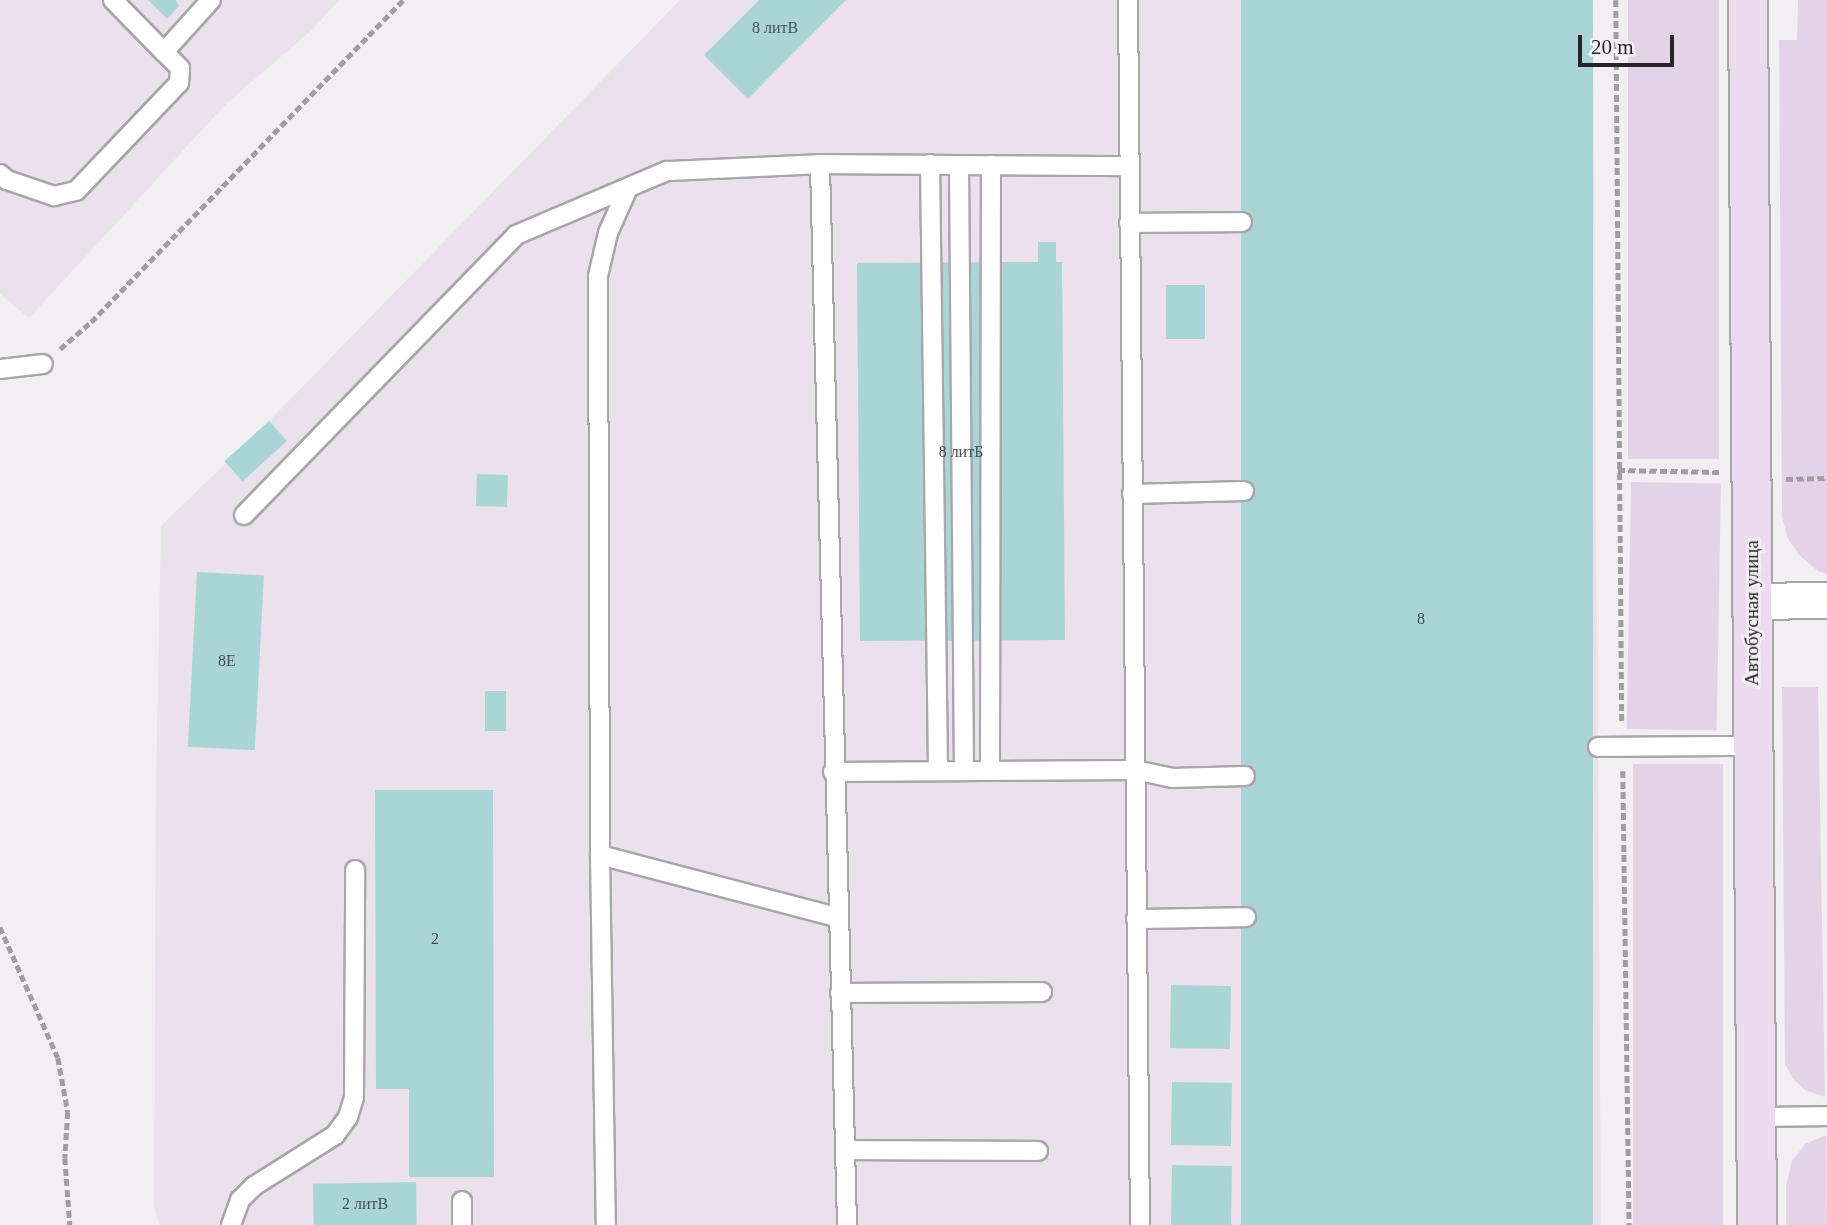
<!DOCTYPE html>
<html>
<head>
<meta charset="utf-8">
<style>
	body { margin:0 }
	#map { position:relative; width:1827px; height:1225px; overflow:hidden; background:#f2eff3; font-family:"Times New Roman",serif }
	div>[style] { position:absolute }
	.built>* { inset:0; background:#eae1ec }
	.green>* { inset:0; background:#e4d3e8; transform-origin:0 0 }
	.building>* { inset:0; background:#aad5d7; transform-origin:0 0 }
	.path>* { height:4.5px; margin-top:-2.25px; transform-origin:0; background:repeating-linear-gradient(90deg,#a19ea1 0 7px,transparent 0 10.5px) }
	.roads { filter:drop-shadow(2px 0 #a9a6aa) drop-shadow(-2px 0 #a9a6aa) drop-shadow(0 2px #a9a6aa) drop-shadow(0 -2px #a9a6aa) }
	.lane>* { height:18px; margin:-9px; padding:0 9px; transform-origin:9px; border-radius:9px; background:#fff }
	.street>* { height:35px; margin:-17.5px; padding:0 17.5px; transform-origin:17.5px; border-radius:17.5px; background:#fff }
	.secondary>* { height:38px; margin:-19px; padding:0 19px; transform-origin:19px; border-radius:19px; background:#ecdaf0 }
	span { translate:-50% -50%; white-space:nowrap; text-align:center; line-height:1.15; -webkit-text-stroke:6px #f2eff3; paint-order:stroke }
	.number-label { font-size:16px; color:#475052 }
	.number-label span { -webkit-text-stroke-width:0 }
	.street-label { font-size:19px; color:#262426 }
	.scale { position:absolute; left:1578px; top:35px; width:96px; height:32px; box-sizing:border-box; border:4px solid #262426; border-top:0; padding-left:9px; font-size:21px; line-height:24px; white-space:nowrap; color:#262426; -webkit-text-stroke:5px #f2eff3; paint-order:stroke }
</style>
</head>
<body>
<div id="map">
	<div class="built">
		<div style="clip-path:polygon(0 0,339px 0,311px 31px,227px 103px,29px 318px,0 294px)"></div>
		<div style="clip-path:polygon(680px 0,1593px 0,1601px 1225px,159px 1225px,154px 1205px,156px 779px,161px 526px,269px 421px)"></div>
	</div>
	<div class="green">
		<div style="left:1628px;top:0;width:91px;height:459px"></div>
		<div style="clip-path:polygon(1798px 0,1827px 0,1827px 574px,1818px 571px,1799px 555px,1787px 537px,1782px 516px,1779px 40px,1797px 40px)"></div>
		<div style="left:1631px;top:482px;width:90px;height:247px;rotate:1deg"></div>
		<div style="clip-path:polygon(1782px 687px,1818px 687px,1825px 1097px,1805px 1090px,1793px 1079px,1785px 1064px)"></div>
		<div style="left:1633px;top:764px;width:90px;height:461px"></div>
		<div style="clip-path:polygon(1826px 1135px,1827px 1225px,1786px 1225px,1786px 1186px,1792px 1161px,1805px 1144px)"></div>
	</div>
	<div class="building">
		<div style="clip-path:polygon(148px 0,176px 0,179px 6px,167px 19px)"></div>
		<div style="clip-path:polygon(759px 0,846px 0,748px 99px,704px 55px)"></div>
		<div style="left:1241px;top:0;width:352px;height:1225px"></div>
		<div style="clip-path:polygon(1038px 242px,1056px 242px,1056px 262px,1062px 262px,1065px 640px,860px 641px,857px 263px,1038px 262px)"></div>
		<div style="left:1166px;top:285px;width:39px;height:54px"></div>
		<div style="left:269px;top:421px;width:27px;height:60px;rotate:48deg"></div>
		<div style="left:477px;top:474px;width:31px;height:32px;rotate:2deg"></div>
		<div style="left:197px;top:572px;width:67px;height:175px;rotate:3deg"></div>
		<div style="left:485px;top:691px;width:21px;height:40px"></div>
		<div style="clip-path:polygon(375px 790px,493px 790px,494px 1177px,409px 1177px,409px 1089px,376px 1089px)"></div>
		<div style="left:1171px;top:985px;width:60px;height:63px;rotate:1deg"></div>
		<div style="left:1172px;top:1082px;width:60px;height:63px;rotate:1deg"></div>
		<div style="left:1172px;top:1165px;width:60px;height:60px;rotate:1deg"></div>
		<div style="left:416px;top:1182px;width:43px;height:103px;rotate:89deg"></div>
	</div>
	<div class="path">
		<div style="left:1616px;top:0;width:724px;rotate:89.53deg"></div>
		<div style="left:60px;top:349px;width:41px;rotate:-41.1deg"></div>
		<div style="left:91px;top:322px;width:448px;rotate:-45.9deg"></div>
		<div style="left:1618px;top:470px;width:101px;rotate:1.1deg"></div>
		<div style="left:1786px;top:479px;width:41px;rotate:-1.4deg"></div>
		<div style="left:1623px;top:771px;width:454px;rotate:89.2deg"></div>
		<div style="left:0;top:927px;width:143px;rotate:66.1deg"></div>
		<div style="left:58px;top:1058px;width:55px;rotate:79.5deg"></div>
		<div style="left:68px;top:1112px;width:46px;rotate:93.7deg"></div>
		<div style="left:65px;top:1158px;width:67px;rotate:85.7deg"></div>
	</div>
	<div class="roads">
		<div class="lane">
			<div style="left:113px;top:0;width:73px;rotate:45.6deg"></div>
			<div style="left:164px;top:52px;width:70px;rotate:-47.9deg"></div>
			<div style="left:1128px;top:0;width:1225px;rotate:89.44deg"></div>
			<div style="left:930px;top:164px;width:607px;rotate:89.24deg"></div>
			<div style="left:959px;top:165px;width:606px;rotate:89.53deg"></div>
			<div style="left:0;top:174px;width:9px;rotate:41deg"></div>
			<div style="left:7px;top:180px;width:50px;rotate:18.8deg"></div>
			<div style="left:54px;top:196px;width:23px;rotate:-13deg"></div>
			<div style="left:76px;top:191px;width:149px;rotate:-46.4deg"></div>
			<div style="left:179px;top:83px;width:15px;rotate:-86deg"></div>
			<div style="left:180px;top:68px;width:23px;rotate:-135deg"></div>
			<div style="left:628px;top:188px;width:49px;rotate:114deg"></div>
			<div style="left:608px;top:233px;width:44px;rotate:103.1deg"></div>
			<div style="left:598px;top:276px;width:579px;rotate:89.8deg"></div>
			<div style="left:600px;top:855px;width:245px;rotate:14.7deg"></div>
			<div style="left:1129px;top:223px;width:113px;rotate:-0.5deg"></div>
			<div style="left:0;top:369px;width:43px;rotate:-6.6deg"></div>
			<div style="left:1132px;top:494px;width:112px;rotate:-1.5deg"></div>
			<div style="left:244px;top:515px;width:390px;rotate:-45.8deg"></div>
			<div style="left:516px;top:235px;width:164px;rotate:-23deg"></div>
			<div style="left:667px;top:171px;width:153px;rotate:-2.6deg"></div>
			<div style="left:1598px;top:747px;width:155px;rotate:-0.4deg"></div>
			<div style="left:990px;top:770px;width:605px;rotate:-89.91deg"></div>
			<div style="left:833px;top:772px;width:302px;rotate:-0.4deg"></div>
			<div style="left:1135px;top:770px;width:38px;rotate:12deg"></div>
			<div style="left:1172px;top:778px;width:73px;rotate:-1.6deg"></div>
			<div style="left:600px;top:855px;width:370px;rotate:89.1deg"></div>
			<div style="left:1136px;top:919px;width:110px;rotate:-1deg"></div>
			<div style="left:840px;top:993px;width:202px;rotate:-0.3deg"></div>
			<div style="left:1756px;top:1117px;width:71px;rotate:-0.8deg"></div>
			<div style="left:845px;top:1150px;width:193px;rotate:0.3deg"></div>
			<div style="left:462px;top:1201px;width:24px;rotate:90deg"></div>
			<div style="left:231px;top:1225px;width:27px;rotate:-70deg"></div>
			<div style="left:240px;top:1200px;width:20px;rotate:-45deg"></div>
			<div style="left:254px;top:1186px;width:96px;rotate:-32.2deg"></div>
			<div style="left:335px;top:1135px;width:22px;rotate:-54deg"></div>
			<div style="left:348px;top:1117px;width:21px;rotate:-73deg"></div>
			<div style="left:354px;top:1097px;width:227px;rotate:-89.7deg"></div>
			<div style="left:847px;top:1225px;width:1061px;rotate:-91.46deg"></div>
			<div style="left:820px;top:164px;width:308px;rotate:0.4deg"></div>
		</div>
		<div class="street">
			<div style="left:1752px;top:601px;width:75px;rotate:-0.8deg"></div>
		</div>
		<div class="secondary">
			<div style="left:1748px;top:0;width:1225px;rotate:89.58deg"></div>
		</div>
	</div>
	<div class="number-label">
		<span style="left:775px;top:28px">8 литВ</span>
		<span style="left:961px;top:452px">8 литБ</span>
		<span style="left:1421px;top:619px">8</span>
		<span style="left:227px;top:661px">8Е</span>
		<span style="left:435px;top:939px">2</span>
		<span style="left:365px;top:1204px">2 литВ</span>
	</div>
	<div class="street-label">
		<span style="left:1752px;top:613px;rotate:-90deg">Автобусная улица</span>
	</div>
	<div class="scale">20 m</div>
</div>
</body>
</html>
